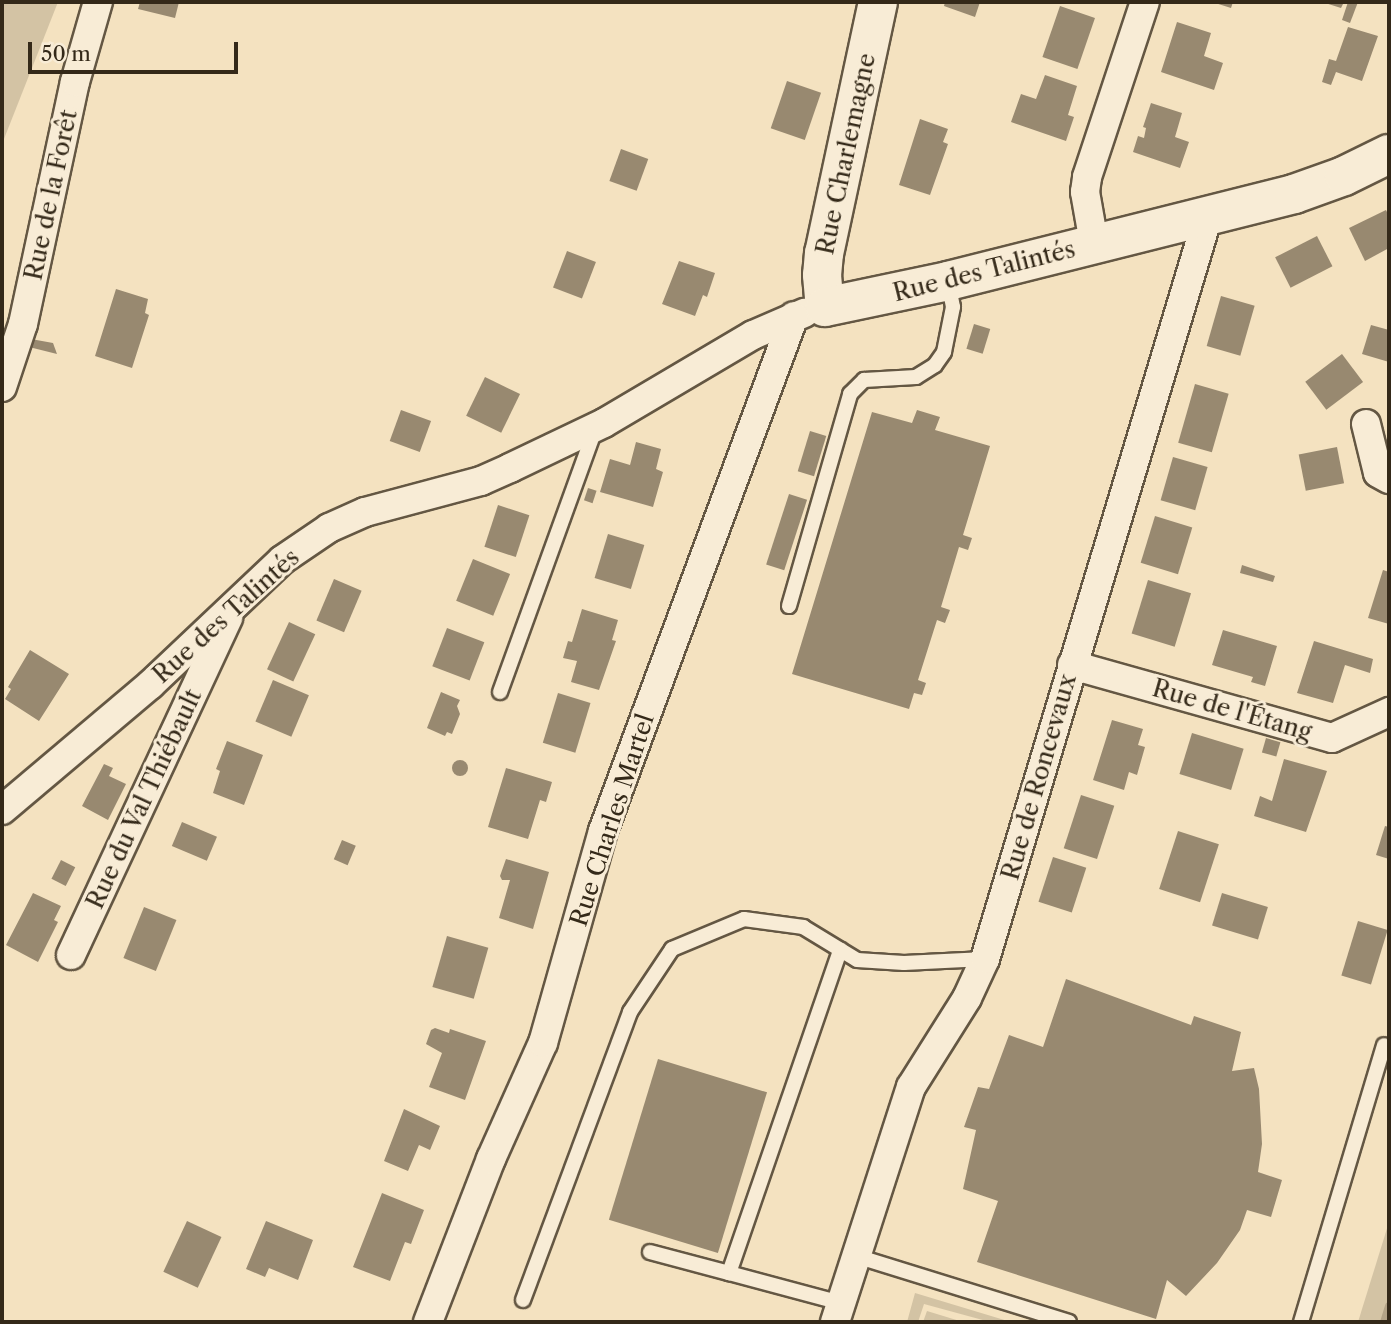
<!DOCTYPE html>
<html>
<head>
<meta charset="utf-8">
<style>
	body { margin:0 }
	#map { position:relative; width:1391px; height:1324px; overflow:hidden; background:#f4e2c0; font-family:"Libre Caslon Text",serif }
	div>[style] { position:absolute }
	.green>* { inset:0; background:#d3c3a4 }
	.stream>* { height:9px; margin:-4.5px; padding:0 4.5px; transform-origin:4.5px; border-radius:4.5px; background:#b3a387 }
	.building>* { inset:0; background:#988970; transform-origin:0 0 }
	.round { border-radius:50% }
	.roads { filter:drop-shadow(2px 0 #645743) drop-shadow(-2px 0 #645743) drop-shadow(0 2px #645743) drop-shadow(0 -2px #645743) }
	.lane>* { height:14px; margin:-7px; padding:0 7px; transform-origin:7px; border-radius:7px; background:#f8ecd6 }
	.street>* { height:28px; margin:-14px; padding:0 14px; transform-origin:14px; border-radius:14px; background:#f8ecd6 }
	.secondary>* { height:38px; margin:-19px; padding:0 19px; transform-origin:19px; border-radius:19px; background:#f8ecd6 }
	span { translate:-50% -50%; white-space:nowrap; text-align:center; line-height:1.15; -webkit-text-stroke:6px #f8ecd6; paint-order:stroke }
	.street-label { font-size:24px; color:#342919 }
	.frame { position:absolute; inset:0; border:4px solid #342919; pointer-events:none }
	.scale { position:absolute; left:28px; top:42px; width:210px; height:32px; box-sizing:border-box; border:4px solid #342919; border-top:0; padding-left:9px; font-size:21px; line-height:24px; white-space:nowrap; color:#342919; -webkit-text-stroke:5px #f8ecd6; paint-order:stroke }
</style>
</head>
<body>
<div id="map">
	<div class="green">
		<div style="clip-path:polygon(2px 2px,58px 2px,2px 144px)"></div>
		<div style="clip-path:polygon(1389px 1222px,1389px 1322px,1358px 1322px)"></div>
		<div style="clip-path:polygon(915px 1293px,1011px 1322px,990px 1322px,924px 1304px,918px 1322px,907px 1322px)"></div>
		<div style="clip-path:polygon(927px 1311px,963px 1322px,923px 1322px)"></div>
	</div>
	<div class="stream">
		<div style="left:1384px;top:1322px;width:17px;rotate:-73deg"></div>
	</div>
	<div class="building">
		<div style="clip-path:polygon(140px 2px,179px 2px,175px 18px,138px 9px)"></div>
		<div style="clip-path:polygon(945px 2px,980px 2px,975px 17px,944px 6px)"></div>
		<div style="clip-path:polygon(1212px 2px,1233px 2px,1231px 8px)"></div>
		<div style="clip-path:polygon(1322px 2px,1344px 2px,1341px 8px)"></div>
		<div style="clip-path:polygon(1348px 2px,1358px 2px,1350px 23px,1342px 20px)"></div>
		<div style="left:1060px;top:6px;width:37px;height:54px;rotate:19deg"></div>
		<div style="clip-path:polygon(1177px 22px,1211px 33px,1204px 56px,1223px 63px,1214px 90px,1161px 72px)"></div>
		<div style="clip-path:polygon(1348px 27px,1378px 36px,1362px 81px,1336px 72px,1331px 85px,1322px 82px,1329px 59px,1336px 61px)"></div>
		<div style="clip-path:polygon(1045px 75px,1077px 86px,1068px 115px,1074px 117px,1066px 141px,1011px 122px,1021px 94px,1036px 99px)"></div>
		<div style="left:787px;top:81px;width:36px;height:50px;rotate:19deg"></div>
		<div style="clip-path:polygon(1151px 103px,1182px 113px,1175px 137px,1189px 142px,1180px 168px,1133px 152px,1138px 136px,1144px 138px,1146px 128px,1143px 127px)"></div>
		<div style="clip-path:polygon(920px 119px,948px 129px,943px 142px,948px 144px,930px 195px,899px 185px)"></div>
		<div style="left:621px;top:149px;width:29px;height:34px;rotate:20deg"></div>
		<div style="clip-path:polygon(1386px 210px,1389px 216px,1389px 248px,1365px 261px,1349px 228px)"></div>
		<div style="left:1317px;top:236px;width:34px;height:47px;rotate:63deg"></div>
		<div style="left:567px;top:251px;width:31px;height:39px;rotate:21deg"></div>
		<div style="clip-path:polygon(679px 261px,715px 273px,707px 297px,703px 295px,695px 316px,662px 304px)"></div>
		<div style="clip-path:polygon(116px 289px,148px 299px,145px 313px,149px 315px,132px 368px,95px 356px)"></div>
		<div style="left:1221px;top:296px;width:35px;height:52px;rotate:16deg"></div>
		<div style="left:974px;top:324px;width:17px;height:26px;rotate:17deg"></div>
		<div style="clip-path:polygon(1371px 325px,1389px 330px,1389px 362px,1362px 354px)"></div>
		<div style="clip-path:polygon(31px 339px,53px 343px,57px 354px,29px 347px)"></div>
		<div style="left:1342px;top:354px;width:35px;height:46px;rotate:53deg"></div>
		<div style="left:485px;top:377px;width:39px;height:43px;rotate:26deg"></div>
		<div style="left:1195px;top:384px;width:35px;height:61px;rotate:16deg"></div>
		<div style="left:401px;top:410px;width:32px;height:33px;rotate:20deg"></div>
		<div style="clip-path:polygon(917px 410px,940px 417px,935px 430px,990px 446px,963px 535px,972px 538px,968px 550px,959px 547px,941px 607px,950px 610px,945px 623px,937px 620px,918px 680px,926px 683px,922px 695px,914px 693px,909px 709px,792px 674px,872px 412px,912px 423px)"></div>
		<div style="left:810px;top:431px;width:17px;height:42px;rotate:17deg"></div>
		<div style="clip-path:polygon(636px 442px,661px 449px,656px 469px,663px 472px,653px 507px,600px 492px,610px 459px,630px 465px)"></div>
		<div style="left:1337px;top:447px;width:37px;height:39px;rotate:79deg"></div>
		<div style="left:1173px;top:457px;width:36px;height:45px;rotate:16deg"></div>
		<div style="left:588px;top:488px;width:9px;height:13px;rotate:18deg"></div>
		<div style="left:789px;top:494px;width:19px;height:74px;rotate:18deg"></div>
		<div style="left:498px;top:505px;width:33px;height:44px;rotate:18deg"></div>
		<div style="left:1155px;top:516px;width:39px;height:49px;rotate:17deg"></div>
		<div style="left:608px;top:534px;width:38px;height:46px;rotate:17deg"></div>
		<div style="left:473px;top:559px;width:40px;height:45px;rotate:22deg"></div>
		<div style="clip-path:polygon(1242px 565px,1275px 576px,1273px 582px,1240px 573px)"></div>
		<div style="clip-path:polygon(1383px 570px,1389px 572px,1389px 624px,1368px 618px)"></div>
		<div style="left:334px;top:579px;width:30px;height:45px;rotate:23deg"></div>
		<div style="left:1148px;top:580px;width:45px;height:56px;rotate:17deg"></div>
		<div style="clip-path:polygon(582px 609px,618px 620px,612px 640px,616px 641px,599px 690px,571px 682px,577px 661px,563px 658px,568px 641px,572px 642px)"></div>
		<div style="left:289px;top:622px;width:29px;height:52px;rotate:25deg"></div>
		<div style="left:447px;top:628px;width:40px;height:41px;rotate:21deg"></div>
		<div style="clip-path:polygon(1223px 630px,1277px 646px,1265px 686px,1251px 682px,1253px 677px,1212px 665px)"></div>
		<div style="clip-path:polygon(1314px 641px,1373px 659px,1370px 673px,1345px 665px,1333px 703px,1297px 693px)"></div>
		<div style="clip-path:polygon(30px 650px,69px 674px,39px 721px,5px 699px,11px 689px,8px 687px)"></div>
		<div style="left:273px;top:680px;width:39px;height:45px;rotate:23deg"></div>
		<div style="clip-path:polygon(441px 692px,460px 700px,457px 706px,460px 714px,452px 734px,447px 732px,445px 736px,427px 728px)"></div>
		<div style="left:558px;top:693px;width:34px;height:52px;rotate:17deg"></div>
		<div style="clip-path:polygon(1112px 720px,1143px 729px,1138px 745px,1145px 747px,1137px 775px,1129px 772px,1124px 790px,1093px 780px)"></div>
		<div style="left:1192px;top:733px;width:54px;height:43px;rotate:17deg"></div>
		<div style="left:1266px;top:738px;width:15px;height:15px;rotate:16deg"></div>
		<div style="clip-path:polygon(227px 741px,263px 755px,244px 805px,213px 793px,220px 771px,216px 769px)"></div>
		<div style="clip-path:polygon(1284px 759px,1327px 771px,1306px 832px,1254px 816px,1260px 796px,1272px 801px)"></div>
		<div class="round" style="left:452px;top:760px;width:16px;height:16px"></div>
		<div style="clip-path:polygon(104px 764px,113px 768px,109px 776px,126px 784px,108px 820px,82px 806px)"></div>
		<div style="clip-path:polygon(506px 768px,552px 782px,546px 802px,540px 800px,528px 839px,488px 827px)"></div>
		<div style="left:1081px;top:795px;width:35px;height:56px;rotate:18deg"></div>
		<div style="left:182px;top:822px;width:38px;height:26px;rotate:23deg"></div>
		<div style="clip-path:polygon(1385px 826px,1389px 827px,1389px 859px,1376px 855px)"></div>
		<div style="left:1178px;top:831px;width:43px;height:61px;rotate:18deg"></div>
		<div style="left:342px;top:840px;width:15px;height:21px;rotate:23deg"></div>
		<div style="left:1053px;top:857px;width:35px;height:47px;rotate:18deg"></div>
		<div style="clip-path:polygon(506px 859px,549px 872px,533px 929px,499px 918px,510px 880px,502px 880px,500px 876px)"></div>
		<div style="left:61px;top:860px;width:16px;height:21px;rotate:27deg"></div>
		<div style="clip-path:polygon(33px 893px,61px 906px,54px 920px,58px 922px,38px 962px,6px 945px)"></div>
		<div style="left:1222px;top:893px;width:48px;height:34px;rotate:17deg"></div>
		<div style="left:144px;top:907px;width:35px;height:55px;rotate:22deg"></div>
		<div style="left:1358px;top:921px;width:31px;height:57px;rotate:17deg"></div>
		<div style="left:447px;top:936px;width:43px;height:53px;rotate:16deg"></div>
		<div style="clip-path:polygon(1066px 979px,1191px 1025px,1194px 1016px,1241px 1032px,1232px 1071px,1254px 1068px,1259px 1089px,1262px 1144px,1258px 1172px,1282px 1180px,1271px 1217px,1247px 1210px,1240px 1230px,1217px 1263px,1186px 1296px,1167px 1280px,1156px 1319px,977px 1262px,998px 1201px,963px 1189px,976px 1130px,964px 1127px,978px 1087px,989px 1089px,1009px 1035px,1043px 1047px)"></div>
		<div style="clip-path:polygon(435px 1028px,449px 1033px,450px 1029px,486px 1041px,465px 1100px,429px 1087px,442px 1053px,426px 1044px,431px 1030px)"></div>
		<div style="left:658px;top:1059px;width:114px;height:168px;rotate:17deg"></div>
		<div style="clip-path:polygon(404px 1109px,440px 1126px,430px 1150px,419px 1145px,408px 1171px,384px 1161px)"></div>
		<div style="clip-path:polygon(382px 1193px,424px 1210px,411px 1244px,405px 1242px,390px 1281px,353px 1267px)"></div>
		<div style="left:187px;top:1221px;width:38px;height:56px;rotate:25deg"></div>
		<div style="clip-path:polygon(266px 1221px,313px 1240px,298px 1280px,269px 1268px,265px 1277px,246px 1269px)"></div>
	</div>
	<div class="roads">
		<div class="lane">
			<div style="left:789px;top:606px;width:221px;rotate:-73.9deg"></div>
			<div style="left:850px;top:394px;width:20px;rotate:-45deg"></div>
			<div style="left:864px;top:380px;width:52px;rotate:-3.3deg"></div>
			<div style="left:916px;top:377px;width:22px;rotate:-32deg"></div>
			<div style="left:935px;top:365px;width:16px;rotate:-55deg"></div>
			<div style="left:944px;top:352px;width:46px;rotate:-78.7deg"></div>
			<div style="left:953px;top:307px;width:26px;rotate:-101deg"></div>
			<div style="left:500px;top:692px;width:279px;rotate:-70.1deg"></div>
			<div style="left:650px;top:1252px;width:82px;rotate:14.9deg"></div>
			<div style="left:729px;top:1273px;width:342px;rotate:-71deg"></div>
			<div style="left:856px;top:1256px;width:223px;rotate:17.2deg"></div>
			<div style="left:729px;top:1273px;width:116px;rotate:15deg"></div>
			<div style="left:523px;top:1300px;width:307px;rotate:-69.6deg"></div>
			<div style="left:630px;top:1012px;width:76px;rotate:-56.3deg"></div>
			<div style="left:672px;top:949px;width:78px;rotate:-22.6deg"></div>
			<div style="left:744px;top:919px;width:60px;rotate:7.7deg"></div>
			<div style="left:803px;top:927px;width:63px;rotate:31.4deg"></div>
			<div style="left:857px;top:960px;width:47px;rotate:3.7deg"></div>
			<div style="left:904px;top:963px;width:81px;rotate:-2.8deg"></div>
			<div style="left:1301px;top:1322px;width:289px;rotate:-73.3deg"></div>
		</div>
		<div class="street">
			<div style="left:1094px;top:243px;width:52px;rotate:-100deg"></div>
			<div style="left:1085px;top:192px;width:15px;rotate:-82deg"></div>
			<div style="left:1087px;top:177px;width:184px;rotate:-71.7deg"></div>
			<div style="left:2px;top:387px;width:66px;rotate:-71.6deg"></div>
			<div style="left:23px;top:324px;width:248px;rotate:-77.9deg"></div>
			<div style="left:75px;top:82px;width:83px;rotate:-74deg"></div>
			<div style="left:1366px;top:424px;width:50px;rotate:76.2deg"></div>
			<div style="left:1378px;top:473px;width:13px;rotate:29deg"></div>
			<div style="left:1072px;top:665px;width:270px;rotate:15.7deg"></div>
			<div style="left:1332px;top:738px;width:63px;rotate:-24.5deg"></div>
			<div style="left:2px;top:810px;width:194px;rotate:-40.2deg"></div>
			<div style="left:150px;top:685px;width:182px;rotate:-43.4deg"></div>
			<div style="left:282px;top:560px;width:57px;rotate:-34.2deg"></div>
			<div style="left:329px;top:528px;width:39px;rotate:-24deg"></div>
			<div style="left:365px;top:512px;width:120px;rotate:-15deg"></div>
			<div style="left:481px;top:481px;width:32px;rotate:-24deg"></div>
			<div style="left:510px;top:468px;width:104px;rotate:-25.6deg"></div>
			<div style="left:604px;top:423px;width:173px;rotate:-30.6deg"></div>
			<div style="left:753px;top:335px;width:56px;rotate:-23.3deg"></div>
			<div style="left:71px;top:955px;width:372px;rotate:-65deg"></div>
			<div style="left:428px;top:1322px;width:175px;rotate:-68.9deg"></div>
			<div style="left:491px;top:1159px;width:127px;rotate:-65.9deg"></div>
			<div style="left:543px;top:1043px;width:220px;rotate:-74.2deg"></div>
			<div style="left:603px;top:831px;width:549px;rotate:-69.65deg"></div>
			<div style="left:835px;top:1322px;width:247px;rotate:-72.1deg"></div>
			<div style="left:911px;top:1087px;width:105px;rotate:-57.8deg"></div>
			<div style="left:967px;top:998px;width:43px;rotate:-65.2deg"></div>
			<div style="left:985px;top:959px;width:776px;rotate:-73.29deg"></div>
		</div>
		<div class="secondary">
			<div style="left:878px;top:2px;width:257px;rotate:102.1deg"></div>
			<div style="left:824px;top:253px;width:22px;rotate:95deg"></div>
			<div style="left:822px;top:275px;width:32px;rotate:85deg"></div>
			<div style="left:825px;top:307px;width:126px;rotate:-11.9deg"></div>
			<div style="left:948px;top:281px;width:357px;rotate:-14.1deg"></div>
			<div style="left:1294px;top:194px;width:53px;rotate:-19.8deg"></div>
			<div style="left:1344px;top:176px;width:50px;rotate:-26.1deg"></div>
		</div>
	</div>
	<div class="street-label">
		<span style="left:846px;top:154px;rotate:-78deg">Rue Charlemagne</span>
		<span style="left:51px;top:195px;rotate:-78deg">Rue de la Forêt</span>
		<span style="left:984px;top:271px;rotate:-14deg">Rue des Talintés</span>
		<span style="left:226px;top:616px;rotate:-42deg">Rue des Talintés</span>
		<span style="left:1232px;top:710px;rotate:16deg">Rue de l'Étang</span>
		<span style="left:1039px;top:777px;rotate:-74deg">Rue de Roncevaux</span>
		<span style="left:144px;top:799px;rotate:-65deg">Rue du Val Thiébault</span>
		<span style="left:612px;top:820px;rotate:-72deg">Rue Charles Martel</span>
	</div>
	<div class="frame"></div>
	<div class="scale">50 m</div>
</div>
</body>
</html>
